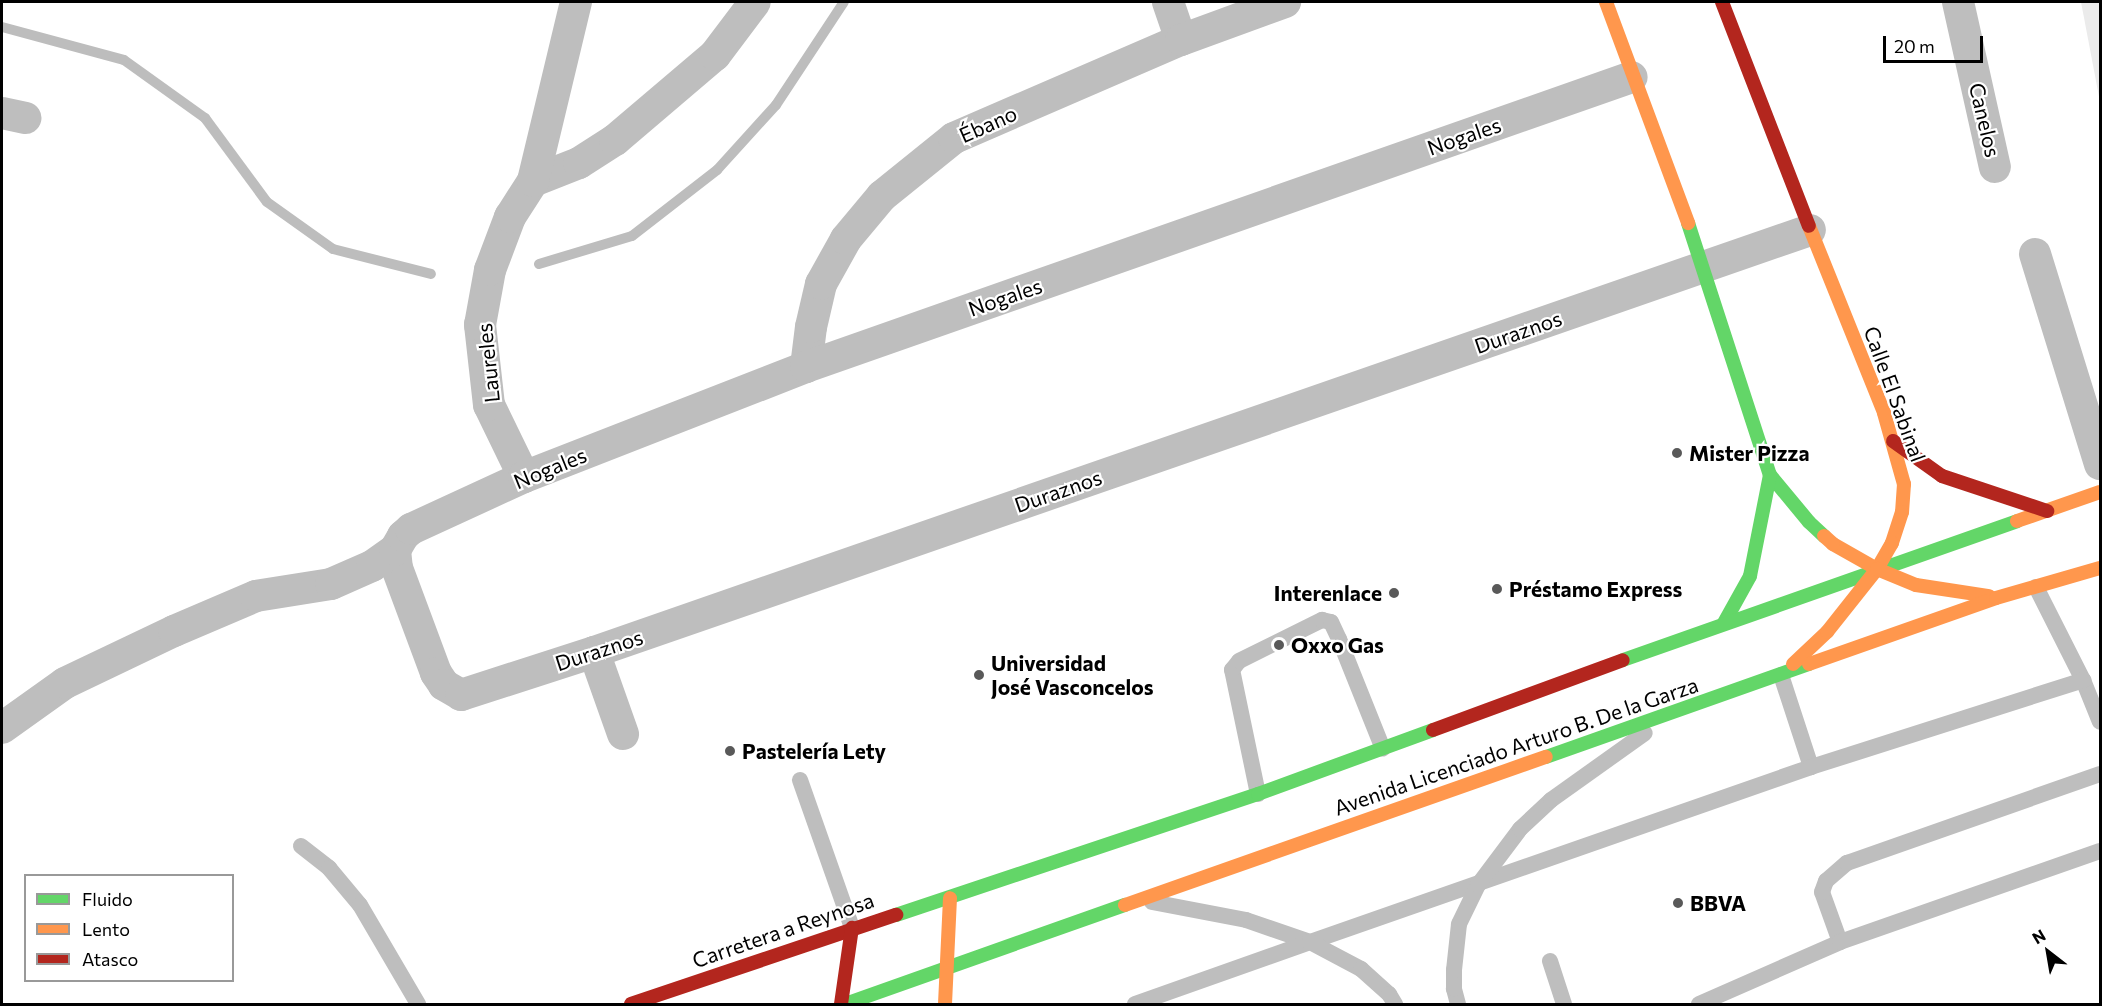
<!DOCTYPE html>
<html>
<head>
<meta charset="utf-8">
<style>
	body { margin:0 }
	#map { position:relative; width:2102px; height:1006px; overflow:hidden; background:#fff; font-family:Commissioner,sans-serif }
	div>[style] { position:absolute }
	.green>* { inset:0; background:#ebebeb }
	.stream>* { height:10px; margin:-5px; padding:0 5px; transform-origin:5px; border-radius:5px; background:#bdbdbd }
	.lane>* { height:16px; margin:-8px; padding:0 8px; transform-origin:8px; border-radius:8px; background:#bebebe }
	.street>* { height:32px; margin:-16px; padding:0 16px; transform-origin:16px; border-radius:16px; background:#bebebe }
	.fast>* { height:14px; margin:-7px; padding:0 7px; transform-origin:7px; border-radius:7px; background:#63d668 }
	.slow>* { height:14px; margin:-7px; padding:0 7px; transform-origin:7px; border-radius:7px; background:#ff974d }
	.jam>* { height:14px; margin:-7px; padding:0 7px; transform-origin:7px; border-radius:7px; background:#b3261e }
	.dots>* { width:16px; height:16px; translate:-50% -50%; box-sizing:border-box; border:3px solid #fff; border-radius:50% }
	span { translate:-50% -50%; white-space:nowrap; text-align:center; line-height:1.15; -webkit-text-stroke:4.5px #fff; paint-order:stroke }
	.street-label { font-size:21px; color:#000 }
	.poi-label { font-size:21px; color:#000; font-weight:700 }
	.left { translate:0 -50%; text-align:left }
	.right { translate:-100% -50%; text-align:right }
	.frame { position:absolute; inset:0; border:3px solid #000; pointer-events:none }
	.legend { position:absolute; left:24px; top:874px; width:210px; height:108px; box-sizing:border-box; background:#fff; border:2px solid #999; margin:0; padding:8px 10px; list-style:none; font-size:18px; color:#000 }
	.legend li { display:flex; align-items:center; gap:12px; height:30px }
	.legend b { width:30px; border:2px solid #999 }
	.north { position:absolute; left:2018px; top:922px; width:60px; height:60px; -webkit-text-stroke:4px #fff; paint-order:stroke; rotate:329deg; font-size:16px; font-weight:700; line-height:24px; text-align:center; color:#000 }
	.north::after { content:''; display:block; margin:auto; width:21px; height:27px; background:#000; clip-path:polygon(50% 0,100% 100%,50% 72%,0 100%) }
	.scale { position:absolute; left:1883px; top:36px; width:100px; height:27px; box-sizing:border-box; border:3px solid #000; border-top:0; padding-left:8px; font-size:18px; line-height:21px; white-space:nowrap; color:#000; -webkit-text-stroke:4px #fff; paint-order:stroke }
</style>
</head>
<body>
<div id="map">
	<div class="green">
		<div style="clip-path:polygon(2081px 2px,2100px 2px,2100px 102px)"></div>
	</div>
	<div class="stream">
		<div style="left:2px;top:27px;width:126px;rotate:15.1deg"></div>
		<div style="left:124px;top:60px;width:100px;rotate:35.6deg"></div>
		<div style="left:205px;top:118px;width:104px;rotate:53.6deg"></div>
		<div style="left:267px;top:202px;width:81px;rotate:35.5deg"></div>
		<div style="left:333px;top:249px;width:101px;rotate:14.3deg"></div>
		<div style="left:539px;top:264px;width:97px;rotate:-16.8deg"></div>
		<div style="left:632px;top:236px;width:108px;rotate:-37.8deg"></div>
		<div style="left:717px;top:170px;width:88px;rotate:-47.8deg"></div>
		<div style="left:776px;top:105px;width:123px;rotate:-56.6deg"></div>
	</div>
	<div class="lane">
		<div style="left:2036px;top:587px;width:104px;rotate:63.2deg"></div>
		<div style="left:2083px;top:680px;width:45px;rotate:68deg"></div>
		<div style="left:1781px;top:675px;width:97px;rotate:71.9deg"></div>
		<div style="left:800px;top:780px;width:157px;rotate:70.6deg"></div>
		<div style="left:1258px;top:794px;width:127px;rotate:-101.8deg"></div>
		<div style="left:1232px;top:670px;width:11px;rotate:-52deg"></div>
		<div style="left:1239px;top:661px;width:93px;rotate:-26.3deg"></div>
		<div style="left:1322px;top:620px;width:9px;rotate:13deg"></div>
		<div style="left:1331px;top:622px;width:19px;rotate:65deg"></div>
		<div style="left:1339px;top:639px;width:118px;rotate:68.2deg"></div>
		<div style="left:301px;top:846px;width:36px;rotate:38deg"></div>
		<div style="left:329px;top:868px;width:48px;rotate:50deg"></div>
		<div style="left:360px;top:905px;width:115px;rotate:59.6deg"></div>
		<div style="left:1152px;top:902px;width:96px;rotate:10.8deg"></div>
		<div style="left:1246px;top:920px;width:68px;rotate:19deg"></div>
		<div style="left:1310px;top:942px;width:531px;rotate:-19.25deg"></div>
		<div style="left:1811px;top:767px;width:286px;rotate:-17.7deg"></div>
		<div style="left:1840px;top:942px;width:53px;rotate:-109.8deg"></div>
		<div style="left:1822px;top:892px;width:12px;rotate:-70deg"></div>
		<div style="left:1826px;top:881px;width:28px;rotate:-41deg"></div>
		<div style="left:1847px;top:863px;width:268px;rotate:-19.4deg"></div>
		<div style="left:1550px;top:961px;width:45px;rotate:72deg"></div>
		<div style="left:1135px;top:1004px;width:186px;rotate:-19.5deg"></div>
		<div style="left:1310px;top:942px;width:58px;rotate:27.9deg"></div>
		<div style="left:1361px;top:969px;width:38px;rotate:42deg"></div>
		<div style="left:1389px;top:994px;width:12px;rotate:59deg"></div>
		<div style="left:1458px;top:1004px;width:16px;rotate:-105deg"></div>
		<div style="left:1454px;top:989px;width:19px;rotate:-90deg"></div>
		<div style="left:1454px;top:970px;width:46px;rotate:-83.8deg"></div>
		<div style="left:1459px;top:924px;width:43px;rotate:-64deg"></div>
		<div style="left:1478px;top:885px;width:70px;rotate:-53.1deg"></div>
		<div style="left:1520px;top:829px;width:42px;rotate:-43.1deg"></div>
		<div style="left:1551px;top:800px;width:115px;rotate:-35.5deg"></div>
		<div style="left:1699px;top:1004px;width:154px;rotate:-23.7deg"></div>
		<div style="left:1840px;top:942px;width:275px;rotate:-19.3deg"></div>
	</div>
	<div class="street">
		<div style="left:1168px;top:2px;width:40px;rotate:71.1deg"></div>
		<div style="left:1958px;top:2px;width:169px;rotate:77.4deg"></div>
		<div style="left:2px;top:113px;width:24px;rotate:12deg"></div>
		<div style="left:533px;top:181px;width:49px;rotate:-21.4deg"></div>
		<div style="left:579px;top:163px;width:43px;rotate:-32.6deg"></div>
		<div style="left:615px;top:140px;width:131px;rotate:-40.4deg"></div>
		<div style="left:715px;top:55px;width:66px;rotate:-53deg"></div>
		<div style="left:2035px;top:254px;width:220px;rotate:72.8deg"></div>
		<div style="left:806px;top:367px;width:40px;rotate:-82.9deg"></div>
		<div style="left:811px;top:327px;width:44px;rotate:-76.9deg"></div>
		<div style="left:821px;top:284px;width:51px;rotate:-60.9deg"></div>
		<div style="left:846px;top:239px;width:56px;rotate:-50.1deg"></div>
		<div style="left:882px;top:196px;width:92px;rotate:-38.9deg"></div>
		<div style="left:954px;top:138px;width:247px;rotate:-23.4deg"></div>
		<div style="left:1181px;top:40px;width:111px;rotate:-20.1deg"></div>
		<div style="left:524px;top:477px;width:80px;rotate:-115.9deg"></div>
		<div style="left:489px;top:405px;width:81px;rotate:-96.4deg"></div>
		<div style="left:480px;top:325px;width:56px;rotate:-79.7deg"></div>
		<div style="left:490px;top:270px;width:57px;rotate:-69.3deg"></div>
		<div style="left:510px;top:217px;width:43px;rotate:-57.4deg"></div>
		<div style="left:533px;top:181px;width:184px;rotate:-76.5deg"></div>
		<div style="left:395px;top:550px;width:18px;rotate:84deg"></div>
		<div style="left:397px;top:568px;width:112px;rotate:69.6deg"></div>
		<div style="left:436px;top:673px;width:14px;rotate:56deg"></div>
		<div style="left:444px;top:685px;width:20px;rotate:30deg"></div>
		<div style="left:461px;top:695px;width:140px;rotate:-17.9deg"></div>
		<div style="left:594px;top:652px;width:1287px;rotate:-19.14deg"></div>
		<div style="left:594px;top:652px;width:87px;rotate:70.5deg"></div>
		<div style="left:2px;top:728px;width:77px;rotate:-35.5deg"></div>
		<div style="left:65px;top:683px;width:121px;rotate:-25.5deg"></div>
		<div style="left:174px;top:631px;width:89px;rotate:-23.1deg"></div>
		<div style="left:256px;top:596px;width:76px;rotate:-9.1deg"></div>
		<div style="left:331px;top:584px;width:45px;rotate:-23.7deg"></div>
		<div style="left:372px;top:566px;width:28px;rotate:-35deg"></div>
		<div style="left:395px;top:550px;width:16px;rotate:-60deg"></div>
		<div style="left:403px;top:536px;width:11px;rotate:-41deg"></div>
		<div style="left:411px;top:529px;width:124px;rotate:-24.7deg"></div>
		<div style="left:524px;top:477px;width:303px;rotate:-21.3deg"></div>
		<div style="left:806px;top:367px;width:875px;rotate:-19.35deg"></div>
	</div>
	<div class="fast">
		<div style="left:1688px;top:223px;width:265px;rotate:72deg"></div>
		<div style="left:1770px;top:475px;width:61px;rotate:50.3deg"></div>
		<div style="left:1809px;top:522px;width:21px;rotate:43deg"></div>
		<div style="left:1724px;top:623px;width:54px;rotate:-61deg"></div>
		<div style="left:1750px;top:576px;width:103px;rotate:-78.8deg"></div>
		<div style="left:1623px;top:660px;width:418px;rotate:-19.4deg"></div>
		<div style="left:1546px;top:757px;width:279px;rotate:-19.5deg"></div>
		<div style="left:896px;top:915px;width:382px;rotate:-18.5deg"></div>
		<div style="left:1258px;top:794px;width:186px;rotate:-20.1deg"></div>
		<div style="left:845px;top:1004px;width:297px;rotate:-19.5deg"></div>
	</div>
	<div class="slow">
		<div style="left:1606px;top:2px;width:236px;rotate:69.6deg"></div>
		<div style="left:1809px;top:226px;width:201px;rotate:68.1deg"></div>
		<div style="left:1884px;top:413px;width:74px;rotate:74.3deg"></div>
		<div style="left:1904px;top:484px;width:28px;rotate:94deg"></div>
		<div style="left:1902px;top:512px;width:33px;rotate:108deg"></div>
		<div style="left:1892px;top:543px;width:30px;rotate:120deg"></div>
		<div style="left:1877px;top:569px;width:51px;rotate:-150.4deg"></div>
		<div style="left:1833px;top:544px;width:12px;rotate:-138deg"></div>
		<div style="left:2017px;top:521px;width:88px;rotate:-19.3deg"></div>
		<div style="left:1793px;top:664px;width:47px;rotate:-43.3deg"></div>
		<div style="left:1827px;top:632px;width:80px;rotate:-51.6deg"></div>
		<div style="left:1877px;top:569px;width:42px;rotate:22.3deg"></div>
		<div style="left:1916px;top:585px;width:74px;rotate:8.6deg"></div>
		<div style="left:1809px;top:664px;width:198px;rotate:-19.4deg"></div>
		<div style="left:1996px;top:598px;width:108px;rotate:-16.1deg"></div>
		<div style="left:1125px;top:905px;width:446px;rotate:-19.4deg"></div>
		<div style="left:945px;top:1004px;width:106px;rotate:-87.3deg"></div>
	</div>
	<div class="jam">
		<div style="left:1722px;top:2px;width:240px;rotate:68.8deg"></div>
		<div style="left:1893px;top:441px;width:60px;rotate:35.5deg"></div>
		<div style="left:1942px;top:476px;width:111px;rotate:18.4deg"></div>
		<div style="left:1433px;top:730px;width:202px;rotate:-20.2deg"></div>
		<div style="left:631px;top:1004px;width:280px;rotate:-18.6deg"></div>
		<div style="left:841px;top:1004px;width:77px;rotate:-81.8deg"></div>
	</div>
	<div class="dots">
		<div style="left:1677px;top:453px;background:#595959"></div>
		<div style="left:1497px;top:589px;background:#595959"></div>
		<div style="left:1394px;top:593px;background:#595959"></div>
		<div style="left:1279px;top:645px;background:#595959"></div>
		<div style="left:979px;top:675px;background:#595959"></div>
		<div style="left:730px;top:751px;background:#595959"></div>
		<div style="left:1678px;top:903px;background:#595959"></div>
	</div>
	<div class="street-label">
		<span style="left:1985px;top:120px;rotate:77deg">Canelos</span>
		<span style="left:988px;top:124px;rotate:-24deg">Ébano</span>
		<span style="left:1464px;top:136px;rotate:-19deg">Nogales</span>
		<span style="left:1005px;top:297px;rotate:-19deg">Nogales</span>
		<span style="left:1518px;top:332px;rotate:-19deg">Duraznos</span>
		<span style="left:488px;top:363px;rotate:-96deg">Laureles</span>
		<span style="left:1895px;top:394px;rotate:70deg">Calle El Sabinal</span>
		<span style="left:550px;top:468px;rotate:-22deg">Nogales</span>
		<span style="left:1058px;top:491px;rotate:-19deg">Duraznos</span>
		<span style="left:599px;top:650px;rotate:-18deg">Duraznos</span>
		<span style="left:1516px;top:746px;rotate:-19deg">Avenida Licenciado Arturo B. De la Garza</span>
		<span style="left:783px;top:930px;rotate:-19deg">Carretera a Reynosa</span>
	</div>
	<div class="poi-label">
		<span class="left" style="left:1689px;top:453px">Mister Pizza</span>
		<span class="left" style="left:1509px;top:589px">Préstamo Express</span>
		<span class="right" style="left:1382px;top:593px">Interenlace</span>
		<span class="left" style="left:1291px;top:645px">Oxxo Gas</span>
		<span class="left" style="left:991px;top:675px">Universidad<br>José Vasconcelos</span>
		<span class="left" style="left:742px;top:751px">Pastelería Lety</span>
		<span class="left" style="left:1690px;top:903px">BBVA</span>
	</div>
	<div class="frame"></div>
	<ul class="legend">
	<li><b style="height:8px;background:#63d668"></b>Fluido</li>
	<li><b style="height:8px;background:#ff974d"></b>Lento</li>
	<li><b style="height:8px;background:#b3261e"></b>Atasco</li>
	</ul>
	<div class="north">N</div>
	<div class="scale">20 m</div>
</div>
</body>
</html>
